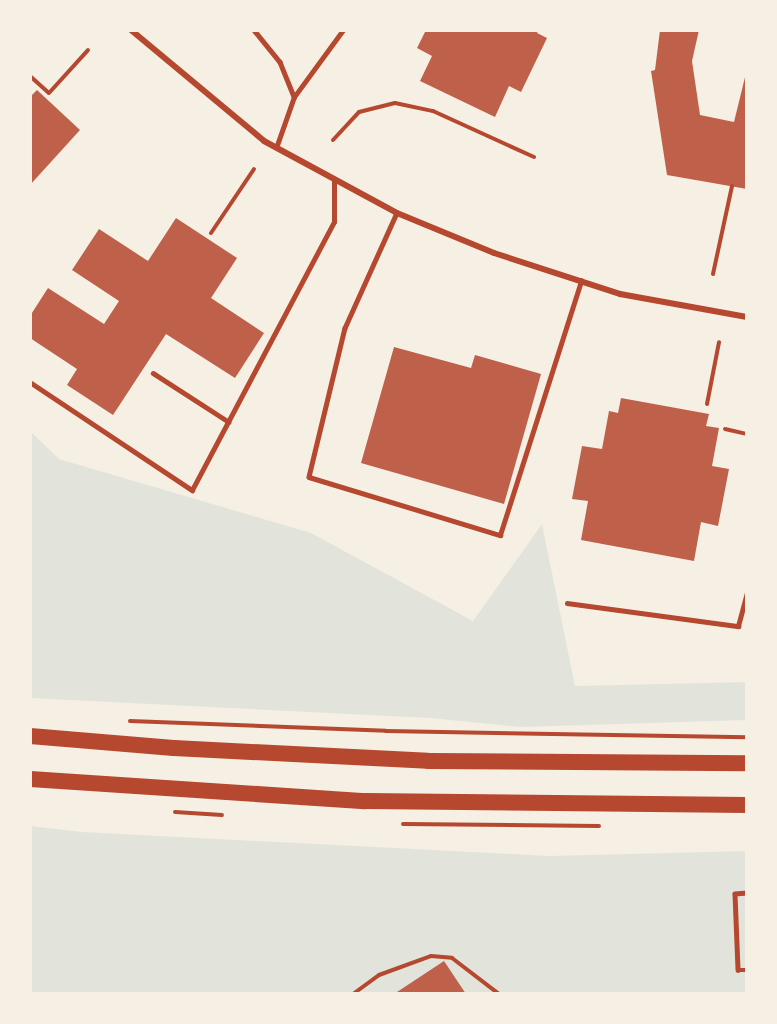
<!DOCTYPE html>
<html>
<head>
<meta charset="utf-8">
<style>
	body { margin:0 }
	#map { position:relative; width:777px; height:1024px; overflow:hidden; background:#f6efe4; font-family:Helvetica,sans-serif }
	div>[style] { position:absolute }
	.green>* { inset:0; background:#e2e4dc }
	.building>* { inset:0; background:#bf614a }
	.path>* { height:4px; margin:-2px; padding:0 2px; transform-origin:2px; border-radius:2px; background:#b5482f }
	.service>* { height:4.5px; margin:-2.25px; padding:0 2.25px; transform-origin:2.25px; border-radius:2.25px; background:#b5482f }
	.minor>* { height:6px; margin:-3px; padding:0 3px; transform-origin:3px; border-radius:3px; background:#b5482f }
	.trunk>* { height:16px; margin:-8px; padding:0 8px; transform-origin:8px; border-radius:8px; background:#b5482f }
	span { translate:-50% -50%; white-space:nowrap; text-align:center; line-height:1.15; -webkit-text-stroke:4.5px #f6efe4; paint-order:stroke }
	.frame { position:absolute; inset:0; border:32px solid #f6efe4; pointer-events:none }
</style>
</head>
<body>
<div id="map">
	<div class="green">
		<div style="clip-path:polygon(30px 431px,59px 459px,311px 533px,473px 621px,542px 524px,575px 686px,747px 682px,747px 720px,521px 727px,430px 718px,30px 698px)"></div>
		<div style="clip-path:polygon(30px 826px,82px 832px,550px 856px,747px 851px,747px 994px,30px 994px)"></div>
	</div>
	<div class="building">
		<div style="clip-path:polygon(426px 30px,538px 30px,537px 33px,547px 38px,521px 92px,509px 86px,495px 117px,420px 81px,432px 56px,417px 48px)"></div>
		<div style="clip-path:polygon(660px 30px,699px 30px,692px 61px,700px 115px,734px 122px,747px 69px,747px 189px,667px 175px,651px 71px,655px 70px)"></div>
		<div style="clip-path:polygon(37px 90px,80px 130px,30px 185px,30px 97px)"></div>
		<div style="clip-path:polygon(176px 218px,237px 258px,211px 298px,264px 333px,235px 378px,166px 334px,113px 415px,67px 385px,77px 369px,30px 338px,30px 316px,48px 288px,104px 324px,119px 301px,72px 270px,99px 229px,148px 261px)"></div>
		<div style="clip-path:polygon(394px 347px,471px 368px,475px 355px,541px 374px,504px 504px,361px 463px)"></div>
		<div style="clip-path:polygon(621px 398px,709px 414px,706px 426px,719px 428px,712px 466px,729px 469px,718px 526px,701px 522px,694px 561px,581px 540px,588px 501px,572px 499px,582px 446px,602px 449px,609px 411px,618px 413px)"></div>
		<div style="clip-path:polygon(444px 961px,466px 994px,394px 994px)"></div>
	</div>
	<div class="path">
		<div style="left:30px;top:76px;width:25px;rotate:42deg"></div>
		<div style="left:49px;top:93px;width:58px;rotate:-47.8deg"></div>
		<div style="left:333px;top:140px;width:38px;rotate:-47deg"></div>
		<div style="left:359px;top:112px;width:37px;rotate:-14deg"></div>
		<div style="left:395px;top:103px;width:39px;rotate:12deg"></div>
		<div style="left:433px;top:111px;width:111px;rotate:24.5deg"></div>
		<div style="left:211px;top:233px;width:77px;rotate:-56.1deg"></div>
		<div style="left:713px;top:274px;width:90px;rotate:-77.8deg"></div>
		<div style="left:707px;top:404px;width:63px;rotate:-79deg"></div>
		<div style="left:725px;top:429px;width:23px;rotate:13deg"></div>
		<div style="left:130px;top:721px;width:256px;rotate:2.2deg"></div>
		<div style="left:386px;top:731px;width:361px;rotate:1deg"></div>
		<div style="left:175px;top:812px;width:47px;rotate:3.7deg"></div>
		<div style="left:403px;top:824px;width:196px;rotate:0.6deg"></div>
		<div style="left:353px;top:994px;width:32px;rotate:-36deg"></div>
		<div style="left:379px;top:975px;width:55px;rotate:-20.1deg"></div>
		<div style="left:431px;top:956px;width:21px;rotate:5deg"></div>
		<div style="left:452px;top:958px;width:59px;rotate:37.5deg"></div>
	</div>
	<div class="service">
		<div style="left:254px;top:30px;width:41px;rotate:50.9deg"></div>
		<div style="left:280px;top:62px;width:38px;rotate:68deg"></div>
		<div style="left:276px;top:148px;width:54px;rotate:-70.6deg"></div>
		<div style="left:294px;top:97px;width:83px;rotate:-53.8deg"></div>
		<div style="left:397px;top:213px;width:126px;rotate:114.3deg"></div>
		<div style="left:345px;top:328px;width:153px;rotate:103.6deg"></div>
		<div style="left:309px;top:477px;width:200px;rotate:16.9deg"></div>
		<div style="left:500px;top:535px;width:267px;rotate:-72.3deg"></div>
		<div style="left:153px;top:373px;width:90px;rotate:32.8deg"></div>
		<div style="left:30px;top:382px;width:195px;rotate:33.7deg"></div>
		<div style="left:192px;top:490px;width:303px;rotate:-62.1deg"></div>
		<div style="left:334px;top:222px;width:41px;rotate:-90deg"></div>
		<div style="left:567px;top:603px;width:173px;rotate:7.7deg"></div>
		<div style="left:738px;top:626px;width:35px;rotate:-75deg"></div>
		<div style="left:747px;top:893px;width:12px;rotate:175deg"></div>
		<div style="left:735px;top:894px;width:76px;rotate:87.7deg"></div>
		<div style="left:738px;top:970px;width:9px"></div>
	</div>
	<div class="minor">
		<div style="left:131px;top:30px;width:173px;rotate:39.8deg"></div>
		<div style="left:264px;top:141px;width:151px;rotate:28.4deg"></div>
		<div style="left:397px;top:213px;width:105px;rotate:22.4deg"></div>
		<div style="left:494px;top:253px;width:133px;rotate:18deg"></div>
		<div style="left:620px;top:294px;width:129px;rotate:10.3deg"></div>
	</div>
	<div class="trunk">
		<div style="left:30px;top:736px;width:144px;rotate:4.8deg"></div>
		<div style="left:174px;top:748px;width:254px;rotate:2.9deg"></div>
		<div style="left:428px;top:761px;width:319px;rotate:0.4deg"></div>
		<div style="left:30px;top:779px;width:336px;rotate:3.8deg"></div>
		<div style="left:365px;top:801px;width:382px;rotate:0.6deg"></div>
	</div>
	<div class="frame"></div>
</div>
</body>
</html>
